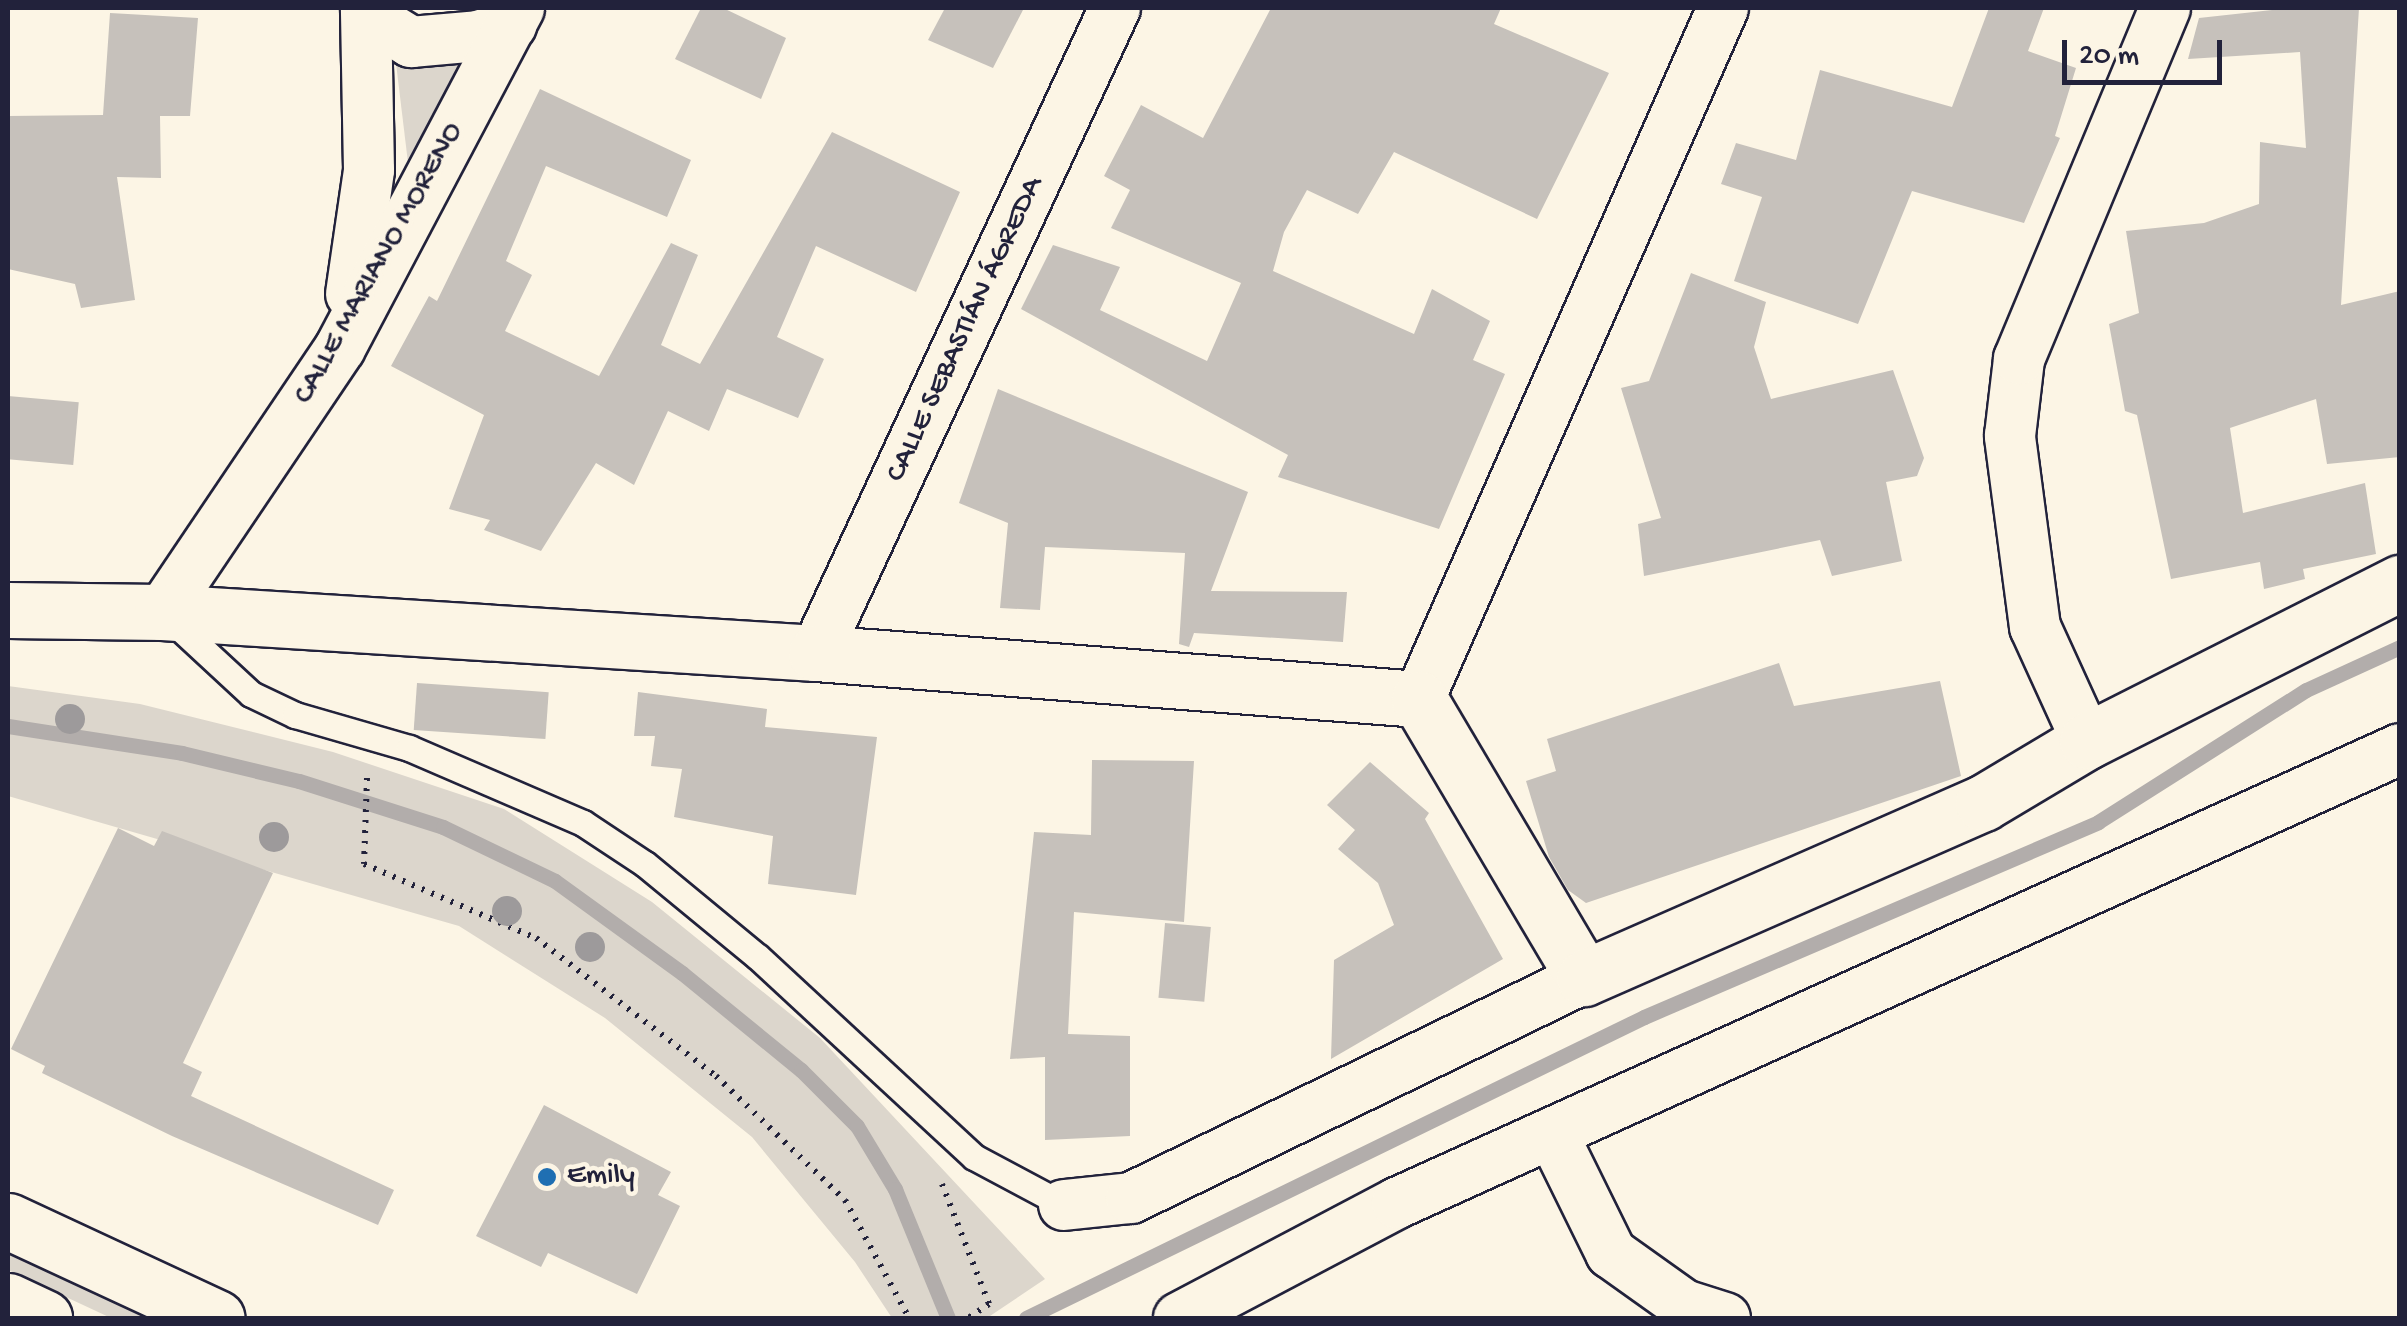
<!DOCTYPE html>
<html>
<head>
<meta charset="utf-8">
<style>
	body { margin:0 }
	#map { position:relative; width:2407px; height:1326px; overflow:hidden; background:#fcf5e5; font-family:"Gochi Hand",sans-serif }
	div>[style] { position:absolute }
	.green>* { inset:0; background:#dcd6cc }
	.stream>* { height:15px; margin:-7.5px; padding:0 7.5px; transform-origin:7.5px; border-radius:7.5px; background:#b2adab }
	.building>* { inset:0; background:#c6c1bb; transform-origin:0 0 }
	.path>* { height:6px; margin-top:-3px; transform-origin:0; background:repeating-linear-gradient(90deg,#22223b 0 2.5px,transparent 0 10.5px) }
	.roads { filter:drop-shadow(2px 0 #22223b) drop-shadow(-2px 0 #22223b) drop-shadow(0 2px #22223b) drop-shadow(0 -2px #22223b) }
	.service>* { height:25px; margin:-12.5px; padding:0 12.5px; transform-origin:12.5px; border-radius:12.5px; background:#fcf5e5 }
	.minor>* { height:50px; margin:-25px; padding:0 25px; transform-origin:25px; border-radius:25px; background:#fcf5e5 }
	.tertiary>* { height:55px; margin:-27.5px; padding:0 27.5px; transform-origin:27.5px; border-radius:27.5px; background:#fcf5e5 }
	.trunk>* { height:55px; margin:-27.5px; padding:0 27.5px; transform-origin:27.5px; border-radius:27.5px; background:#fcf5e5 }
	.trees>* { width:30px; height:30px; margin:-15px; border-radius:50%; background:#9d9a9b }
	.dots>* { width:28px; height:28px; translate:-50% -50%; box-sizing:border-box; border:5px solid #fcf5e5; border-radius:50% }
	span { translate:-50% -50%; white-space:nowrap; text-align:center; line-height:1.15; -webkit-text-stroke:9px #fcf5e5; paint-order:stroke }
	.street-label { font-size:30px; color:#22223b }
	.poi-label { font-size:30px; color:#22223b }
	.left { translate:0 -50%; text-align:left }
	.frame { position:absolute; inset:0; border:10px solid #22223b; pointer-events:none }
	.scale { position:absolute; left:2062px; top:40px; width:160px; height:45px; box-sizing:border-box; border:5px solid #22223b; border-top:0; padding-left:12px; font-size:30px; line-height:35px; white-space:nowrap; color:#22223b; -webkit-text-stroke:8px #fcf5e5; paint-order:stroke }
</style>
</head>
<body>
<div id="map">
	<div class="green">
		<div style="clip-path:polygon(395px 55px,462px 64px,409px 171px)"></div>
		<div style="clip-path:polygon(8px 686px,140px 704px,333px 752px,504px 809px,652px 902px,820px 1038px,1045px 1279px,987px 1318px,892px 1318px,855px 1262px,752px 1137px,605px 1018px,459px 926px,8px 796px)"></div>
		<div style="clip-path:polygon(8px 1248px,161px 1318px,111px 1318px,8px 1270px)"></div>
	</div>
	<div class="stream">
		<div style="left:8px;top:726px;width:176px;rotate:8.8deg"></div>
		<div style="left:182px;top:753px;width:120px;rotate:13.5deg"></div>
		<div style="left:299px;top:781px;width:151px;rotate:17.7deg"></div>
		<div style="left:443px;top:827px;width:124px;rotate:25.7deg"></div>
		<div style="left:555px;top:881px;width:157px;rotate:35.9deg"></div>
		<div style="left:682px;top:973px;width:154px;rotate:39.2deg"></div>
		<div style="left:801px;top:1070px;width:79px;rotate:45deg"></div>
		<div style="left:857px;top:1126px;width:74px;rotate:58.9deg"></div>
		<div style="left:895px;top:1189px;width:139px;rotate:67.7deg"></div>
		<div style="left:1026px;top:1318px;width:687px;rotate:-25.97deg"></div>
		<div style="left:1644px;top:1017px;width:494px;rotate:-23.2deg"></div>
		<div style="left:2098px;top:822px;width:246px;rotate:-32.4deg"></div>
		<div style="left:2306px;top:690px;width:103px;rotate:-24.6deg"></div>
	</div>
	<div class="building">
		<div style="clip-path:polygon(701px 8px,723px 8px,786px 38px,761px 99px,675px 59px)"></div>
		<div style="clip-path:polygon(945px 8px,1024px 8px,993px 68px,928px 40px)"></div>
		<div style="clip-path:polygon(1271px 8px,1501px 8px,1494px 24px,1609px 73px,1537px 219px,1394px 152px,1358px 214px,1307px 190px,1284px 232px,1273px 271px,1414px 334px,1432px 289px,1490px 321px,1473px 360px,1505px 374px,1439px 529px,1278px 477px,1288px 455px,1021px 309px,1053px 245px,1120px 267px,1100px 310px,1207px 361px,1241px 283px,1111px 228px,1130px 190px,1104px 176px,1141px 105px,1203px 138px)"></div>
		<div style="clip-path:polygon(1989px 8px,2044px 8px,2028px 51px,2076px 68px,2055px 136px,2060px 138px,2024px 223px,1912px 191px,1858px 324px,1734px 281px,1762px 197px,1721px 184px,1736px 143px,1796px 160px,1820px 70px,1952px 107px)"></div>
		<div style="clip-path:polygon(2291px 8px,2359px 8px,2341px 305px,2400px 291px,2400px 457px,2327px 464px,2316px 399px,2230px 428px,2243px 513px,2365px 483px,2376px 554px,2303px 569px,2305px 579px,2264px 589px,2260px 562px,2171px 579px,2137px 415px,2125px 411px,2109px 324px,2139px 313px,2126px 231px,2204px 223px,2259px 204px,2260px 142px,2306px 148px,2300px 52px,2188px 59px,2199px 18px)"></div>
		<div style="clip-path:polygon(110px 13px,198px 18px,190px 116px,160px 116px,161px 178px,117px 177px,135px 300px,81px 308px,75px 284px,8px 269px,8px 116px,103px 115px)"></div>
		<div style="clip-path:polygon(540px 89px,691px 160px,667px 217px,546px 166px,506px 261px,532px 275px,505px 331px,599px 376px,671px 243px,698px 255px,661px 345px,700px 364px,832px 132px,960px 192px,916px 292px,816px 246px,777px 337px,824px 359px,798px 418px,727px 389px,709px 431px,668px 411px,634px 485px,596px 463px,541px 551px,484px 530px,490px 520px,449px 509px,484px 415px,391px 366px,429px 296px,437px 301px)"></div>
		<div style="clip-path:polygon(1691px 273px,1766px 302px,1754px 347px,1771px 399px,1893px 370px,1924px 458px,1917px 476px,1886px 482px,1902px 561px,1832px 576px,1820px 540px,1644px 576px,1638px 524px,1661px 518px,1621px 388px,1649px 381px)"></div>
		<div style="clip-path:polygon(998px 389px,1248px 492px,1211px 591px,1347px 592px,1343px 642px,1194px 633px,1189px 647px,1179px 644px,1185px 553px,1045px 547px,1040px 610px,1000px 608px,1008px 523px,959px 503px)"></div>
		<div style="left:8px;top:396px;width:71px;height:63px;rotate:5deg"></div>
		<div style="clip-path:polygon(1779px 663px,1794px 706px,1940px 681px,1961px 776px,1586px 903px,1568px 890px,1549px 857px,1526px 781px,1556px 771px,1547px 739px)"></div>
		<div style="left:417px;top:683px;width:132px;height:47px;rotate:4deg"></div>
		<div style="clip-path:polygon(638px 692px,767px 709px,765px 727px,877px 737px,856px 895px,768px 884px,773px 836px,674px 817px,682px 769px,651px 766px,655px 736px,634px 736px)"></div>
		<div style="clip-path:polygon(1092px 760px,1194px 761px,1184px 922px,1074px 912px,1068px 1034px,1130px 1036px,1130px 1136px,1045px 1140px,1045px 1057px,1010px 1059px,1034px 832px,1091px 835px)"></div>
		<div style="clip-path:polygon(1370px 762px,1429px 813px,1425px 819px,1503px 959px,1331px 1059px,1334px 960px,1394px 925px,1378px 883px,1338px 849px,1355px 830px,1327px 805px)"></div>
		<div style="clip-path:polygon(118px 828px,154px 846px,162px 831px,273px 873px,183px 1063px,202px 1072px,191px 1096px,394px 1190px,378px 1225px,172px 1136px,42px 1073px,45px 1066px,11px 1049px)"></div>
		<div style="left:1165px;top:923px;width:46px;height:75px;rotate:5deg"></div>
		<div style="clip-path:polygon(544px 1105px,671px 1172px,658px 1195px,680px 1206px,637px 1294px,548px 1253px,541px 1267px,476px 1236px)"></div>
	</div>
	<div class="path">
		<div style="left:367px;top:778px;width:86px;rotate:92deg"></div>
		<div style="left:364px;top:864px;width:187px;rotate:23.3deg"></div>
		<div style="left:536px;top:938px;width:227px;rotate:37.5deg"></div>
		<div style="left:716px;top:1076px;width:179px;rotate:43.9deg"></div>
		<div style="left:845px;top:1200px;width:134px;rotate:61.5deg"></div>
		<div style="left:942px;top:1184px;width:129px;rotate:68.6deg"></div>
		<div style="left:989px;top:1304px;width:25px;rotate:146deg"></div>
	</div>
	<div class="roads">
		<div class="service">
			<div style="left:170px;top:619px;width:110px;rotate:42.8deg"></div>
			<div style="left:251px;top:694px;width:49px;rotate:25.5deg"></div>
			<div style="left:295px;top:715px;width:119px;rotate:16.1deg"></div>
			<div style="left:409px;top:748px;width:189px;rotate:23.3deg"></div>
			<div style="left:583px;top:823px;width:74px;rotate:33.5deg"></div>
			<div style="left:645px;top:864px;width:146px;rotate:39.5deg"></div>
			<div style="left:758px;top:957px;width:294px;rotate:42.8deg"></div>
			<div style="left:974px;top:1157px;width:102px;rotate:28.1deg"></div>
		</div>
		<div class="minor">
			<div style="left:367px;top:15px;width:52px;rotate:31.5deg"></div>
			<div style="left:411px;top:42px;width:67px;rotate:-5.1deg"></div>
			<div style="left:478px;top:36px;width:35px;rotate:-18deg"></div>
			<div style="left:351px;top:294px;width:125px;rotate:-81.7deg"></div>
			<div style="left:369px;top:170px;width:162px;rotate:-91.1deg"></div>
			<div style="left:162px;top:612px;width:318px;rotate:-56deg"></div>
			<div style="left:340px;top:348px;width:384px;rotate:-62.2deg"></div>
			<div style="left:816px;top:653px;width:711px;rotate:-65.13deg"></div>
			<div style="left:1419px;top:699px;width:755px;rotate:-66.25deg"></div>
			<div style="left:2087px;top:741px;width:125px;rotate:-114.5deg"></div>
			<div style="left:2035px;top:627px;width:193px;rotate:-97.5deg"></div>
			<div style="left:2010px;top:436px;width:78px;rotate:-83.3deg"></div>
			<div style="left:2019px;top:359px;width:380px;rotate:-67.4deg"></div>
			<div style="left:1552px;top:1133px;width:134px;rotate:63.8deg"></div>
			<div style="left:1611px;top:1253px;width:90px;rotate:35.5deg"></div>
			<div style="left:1684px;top:1305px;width:43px;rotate:17.6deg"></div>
			<div style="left:1064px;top:1205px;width:67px;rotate:-6deg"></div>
			<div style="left:1131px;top:1198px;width:504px;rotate:-25.9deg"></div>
			<div style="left:1179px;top:1318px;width:246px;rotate:-27.8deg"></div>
			<div style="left:1397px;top:1203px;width:1101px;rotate:-24.35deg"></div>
		</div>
		<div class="tertiary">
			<div style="left:8px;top:610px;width:154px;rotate:0.7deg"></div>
			<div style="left:162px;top:612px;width:655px;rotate:3.59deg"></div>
			<div style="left:816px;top:653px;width:605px;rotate:4.36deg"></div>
			<div style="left:1419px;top:699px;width:324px;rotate:59.4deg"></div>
			<div style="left:1584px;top:978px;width:436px;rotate:-23.7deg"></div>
			<div style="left:1983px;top:803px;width:121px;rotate:-30.8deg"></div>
			<div style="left:2087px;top:741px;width:351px;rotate:-26.8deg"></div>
		</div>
		<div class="trunk">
			<div style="left:8px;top:1221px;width:230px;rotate:24.9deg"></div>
			<div style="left:8px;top:1301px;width:40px;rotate:25deg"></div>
		</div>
	</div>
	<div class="trees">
		<div style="left:70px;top:719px"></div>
		<div style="left:274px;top:837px"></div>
		<div style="left:507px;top:911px"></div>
		<div style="left:590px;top:947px"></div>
	</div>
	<div class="dots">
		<div style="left:547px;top:1177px;background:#1f6fb2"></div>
	</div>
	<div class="street-label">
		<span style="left:380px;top:264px;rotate:-61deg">CALLE MARIANO MORENO</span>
		<span style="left:966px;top:330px;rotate:-65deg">CALLE SEBASTIÁN ÁGREDA</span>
	</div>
	<div class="poi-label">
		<span class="left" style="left:567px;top:1177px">Emily</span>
	</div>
	<div class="frame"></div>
	<div class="scale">20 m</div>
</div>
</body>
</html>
